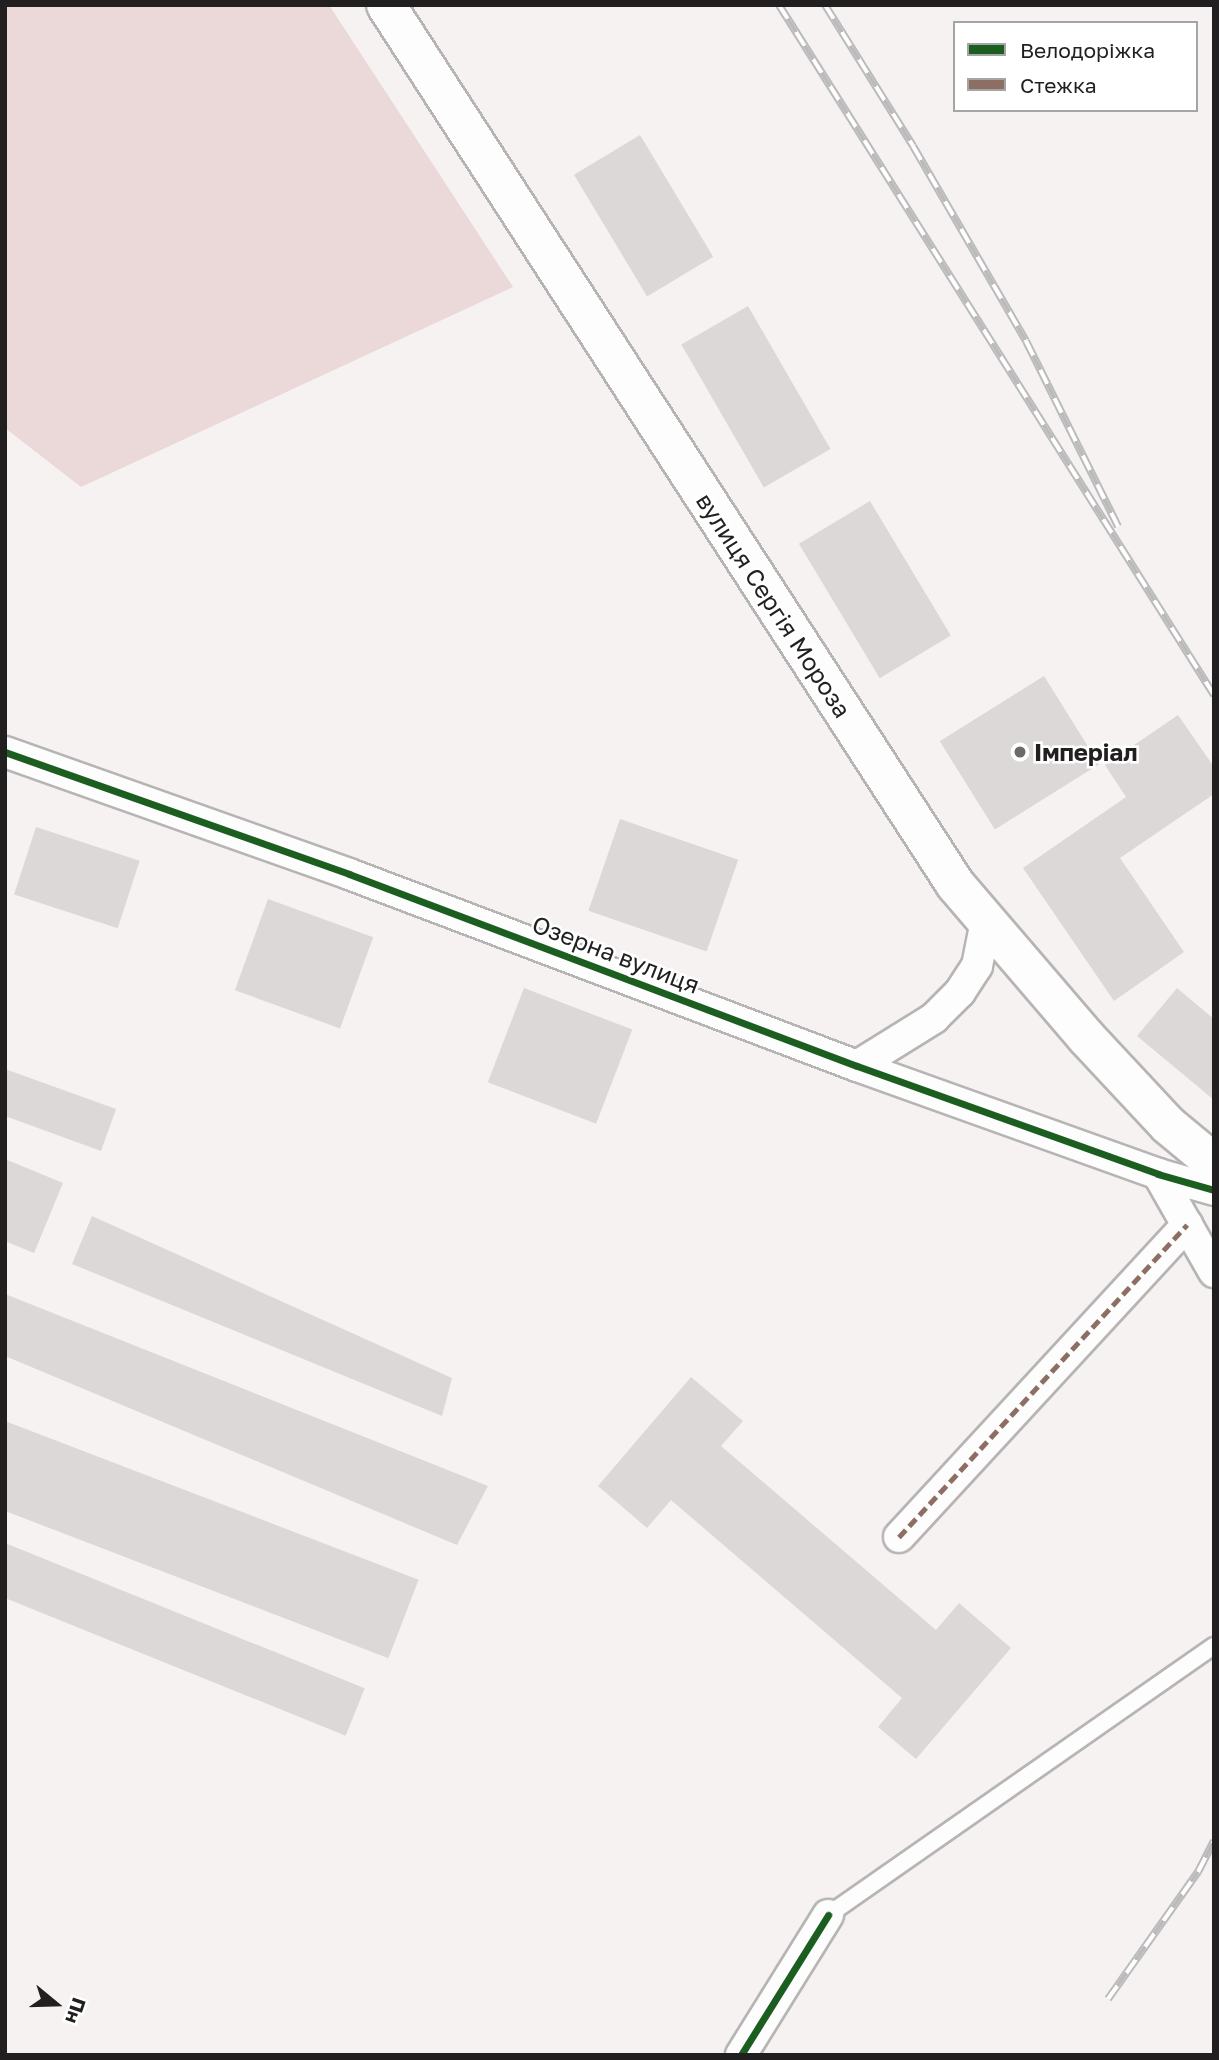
<!DOCTYPE html>
<html>
<head>
<meta charset="utf-8">
<style>
	body { margin:0 }
	#map { position:relative; width:1219px; height:2060px; overflow:hidden; background:#f7f2f2; font-family:"Golos Text",sans-serif }
	div>[style] { position:absolute }
	.green>* { inset:0; background:#ebd8d8 }
	.building>* { inset:0; background:#dcd8d8; transform-origin:0 0 }
	.roads { filter:drop-shadow(2px 0 #b7b4b4) drop-shadow(-2px 0 #b7b4b4) drop-shadow(0 2px #b7b4b4) drop-shadow(0 -2px #b7b4b4) }
	.lane>* { height:16px; margin:-8px; padding:0 8px; transform-origin:8px; border-radius:8px; background:#fefdfd }
	.street>* { height:30px; margin:-15px; padding:0 15px; transform-origin:15px; border-radius:15px; background:#fefdfd }
	.secondary>* { height:38px; margin:-19px; padding:0 19px; transform-origin:19px; border-radius:19px; background:#fefdfd }
	.rail>* { height:8px; margin-top:-4px; transform-origin:0; background:repeating-linear-gradient(90deg,#fff 0 16px,#bcbbbb 0 32px); box-sizing:border-box; border-block:2px solid #bcbbbb }
	.quiet>* { height:5px; margin-top:-2.5px; transform-origin:0; background:repeating-linear-gradient(90deg,#8d6e63 0 10px,transparent 0 15px) }
	.cycleway>* { height:7px; margin:-3.5px; padding:0 3.5px; transform-origin:3.5px; border-radius:3.5px; background:#1b5e20 }
	.dots>* { width:19px; height:19px; translate:-50% -50%; box-sizing:border-box; border:4px solid #fff; border-radius:50% }
	span { translate:-50% -50%; white-space:nowrap; text-align:center; line-height:1.15; -webkit-text-stroke:5px #fff; paint-order:stroke }
	.street-label { font-size:24px; color:#211f1f }
	.poi-label { font-size:24px; color:#211f1f; font-weight:700 }
	.left { translate:0 -50%; text-align:left }
	.frame { position:absolute; inset:0; border:7px solid #211f1f; pointer-events:none }
	.legend { position:absolute; left:953px; top:21px; width:245px; height:91px; box-sizing:border-box; background:#fff; border:2px solid #a6a5a5; margin:0; padding:9px 12px; list-style:none; font-size:21px; color:#211f1f }
	.legend li { display:flex; align-items:center; gap:14px; height:35px }
	.legend b { width:35px; border:2px solid #a6a5a5 }
	.north { position:absolute; left:21px; top:1969px; width:70px; height:70px; -webkit-text-stroke:5px #fff; paint-order:stroke; rotate:109deg; font-size:19px; font-weight:700; line-height:28px; text-align:center; color:#211f1f }
	.north::after { content:''; display:block; margin:auto; width:24px; height:32px; background:#211f1f; clip-path:polygon(50% 0,100% 100%,50% 72%,0 100%) }
</style>
</head>
<body>
<div id="map">
	<div class="green">
		<div style="clip-path:polygon(5px 5px,329px 5px,513px 287px,81px 487px,5px 428px)"></div>
	</div>
	<div class="building">
		<div style="left:640px;top:135px;width:142px;height:77px;rotate:59deg"></div>
		<div style="left:748px;top:306px;width:165px;height:77px;rotate:60deg"></div>
		<div style="left:870px;top:501px;width:157px;height:83px;rotate:59deg"></div>
		<div style="left:1044px;top:676px;width:104px;height:123px;rotate:58deg"></div>
		<div style="clip-path:polygon(1178px 715px,1214px 767px,1214px 794px,1120px 858px,1184px 952px,1114px 1001px,1023px 868px,1126px 797px,1105px 765px)"></div>
		<div style="left:620px;top:819px;width:125px;height:97px;rotate:19deg"></div>
		<div style="left:36px;top:827px;width:109px;height:71px;rotate:18deg"></div>
		<div style="left:268px;top:899px;width:112px;height:97px;rotate:20deg"></div>
		<div style="left:524px;top:988px;width:116px;height:101px;rotate:21deg"></div>
		<div style="clip-path:polygon(1177px 988px,1214px 1019px,1214px 1100px,1137px 1036px)"></div>
		<div style="clip-path:polygon(5px 1069px,116px 1109px,101px 1151px,5px 1116px)"></div>
		<div style="clip-path:polygon(5px 1159px,63px 1183px,34px 1253px,5px 1241px)"></div>
		<div style="clip-path:polygon(92px 1216px,452px 1378px,442px 1416px,72px 1264px)"></div>
		<div style="clip-path:polygon(5px 1294px,488px 1486px,457px 1545px,5px 1356px)"></div>
		<div style="clip-path:polygon(691px 1377px,743px 1421px,721px 1446px,936px 1630px,959px 1603px,1011px 1648px,916px 1759px,878px 1727px,902px 1698px,671px 1500px,647px 1528px,598px 1486px)"></div>
		<div style="left:5px;top:1421px;width:443px;height:84px;rotate:21deg"></div>
		<div style="left:5px;top:1543px;width:388px;height:51px;rotate:22deg"></div>
	</div>
	<div class="roads">
		<div class="lane">
			<div style="left:828px;top:1915px;width:470px;rotate:-34.9deg"></div>
		</div>
		<div class="street">
			<div style="left:5px;top:752px;width:365px;rotate:19.5deg"></div>
			<div style="left:349px;top:874px;width:543px;rotate:20.7deg"></div>
			<div style="left:857px;top:1066px;width:320px;rotate:19.7deg"></div>
			<div style="left:1158px;top:1174px;width:58px;rotate:15.9deg"></div>
			<div style="left:857px;top:1066px;width:91px;rotate:-31.9deg"></div>
			<div style="left:934px;top:1018px;width:37px;rotate:-45deg"></div>
			<div style="left:960px;top:992px;width:31px;rotate:-57deg"></div>
			<div style="left:977px;top:966px;width:46px;rotate:-78.7deg"></div>
			<div style="left:1158px;top:1174px;width:113px;rotate:60.3deg"></div>
			<div style="left:899px;top:1537px;width:425px;rotate:-47.3deg"></div>
			<div style="left:741px;top:2055px;width:165px;rotate:-58.1deg"></div>
		</div>
		<div class="secondary">
			<div style="left:386px;top:5px;width:1047px;rotate:57.08deg"></div>
			<div style="left:955px;top:884px;width:201px;rotate:49.4deg"></div>
			<div style="left:1086px;top:1037px;width:120px;rotate:47deg"></div>
			<div style="left:1168px;top:1125px;width:60px;rotate:39.6deg"></div>
		</div>
	</div>
	<div class="rail">
		<div style="left:779px;top:5px;width:816px;rotate:57.77deg"></div>
		<div style="left:825px;top:5px;width:166px;rotate:58deg"></div>
		<div style="left:913px;top:146px;width:225px;rotate:59.9deg"></div>
		<div style="left:1026px;top:341px;width:207px;rotate:63.6deg"></div>
		<div style="left:1108px;top:1999px;width:156px;rotate:-54.7deg"></div>
		<div style="left:1198px;top:1872px;width:35px;rotate:-63deg"></div>
	</div>
	<div class="quiet">
		<div style="left:899px;top:1537px;width:425px;rotate:-47.3deg"></div>
	</div>
	<div class="cycleway">
		<div style="left:5px;top:752px;width:365px;rotate:19.5deg"></div>
		<div style="left:349px;top:874px;width:543px;rotate:20.7deg"></div>
		<div style="left:857px;top:1066px;width:320px;rotate:19.7deg"></div>
		<div style="left:1158px;top:1174px;width:58px;rotate:15.9deg"></div>
		<div style="left:741px;top:2055px;width:165px;rotate:-58.1deg"></div>
	</div>
	<div class="dots">
		<div style="left:1020px;top:752px;background:#6c6969"></div>
	</div>
	<div class="street-label">
		<span style="left:774px;top:605px;rotate:57deg">вулиця Сергія Мороза</span>
		<span style="left:616px;top:954px;rotate:21deg">Озерна вулиця</span>
	</div>
	<div class="poi-label">
		<span class="left" style="left:1034px;top:752px">Імперіал</span>
	</div>
	<div class="frame"></div>
	<ul class="legend">
	<li><b style="height:9px;background:#1b5e20"></b>Велодоріжка</li>
	<li><b style="height:9px;background:#8d6e63"></b>Стежка</li>
	</ul>
	<div class="north">Пн</div>
</div>
</body>
</html>
